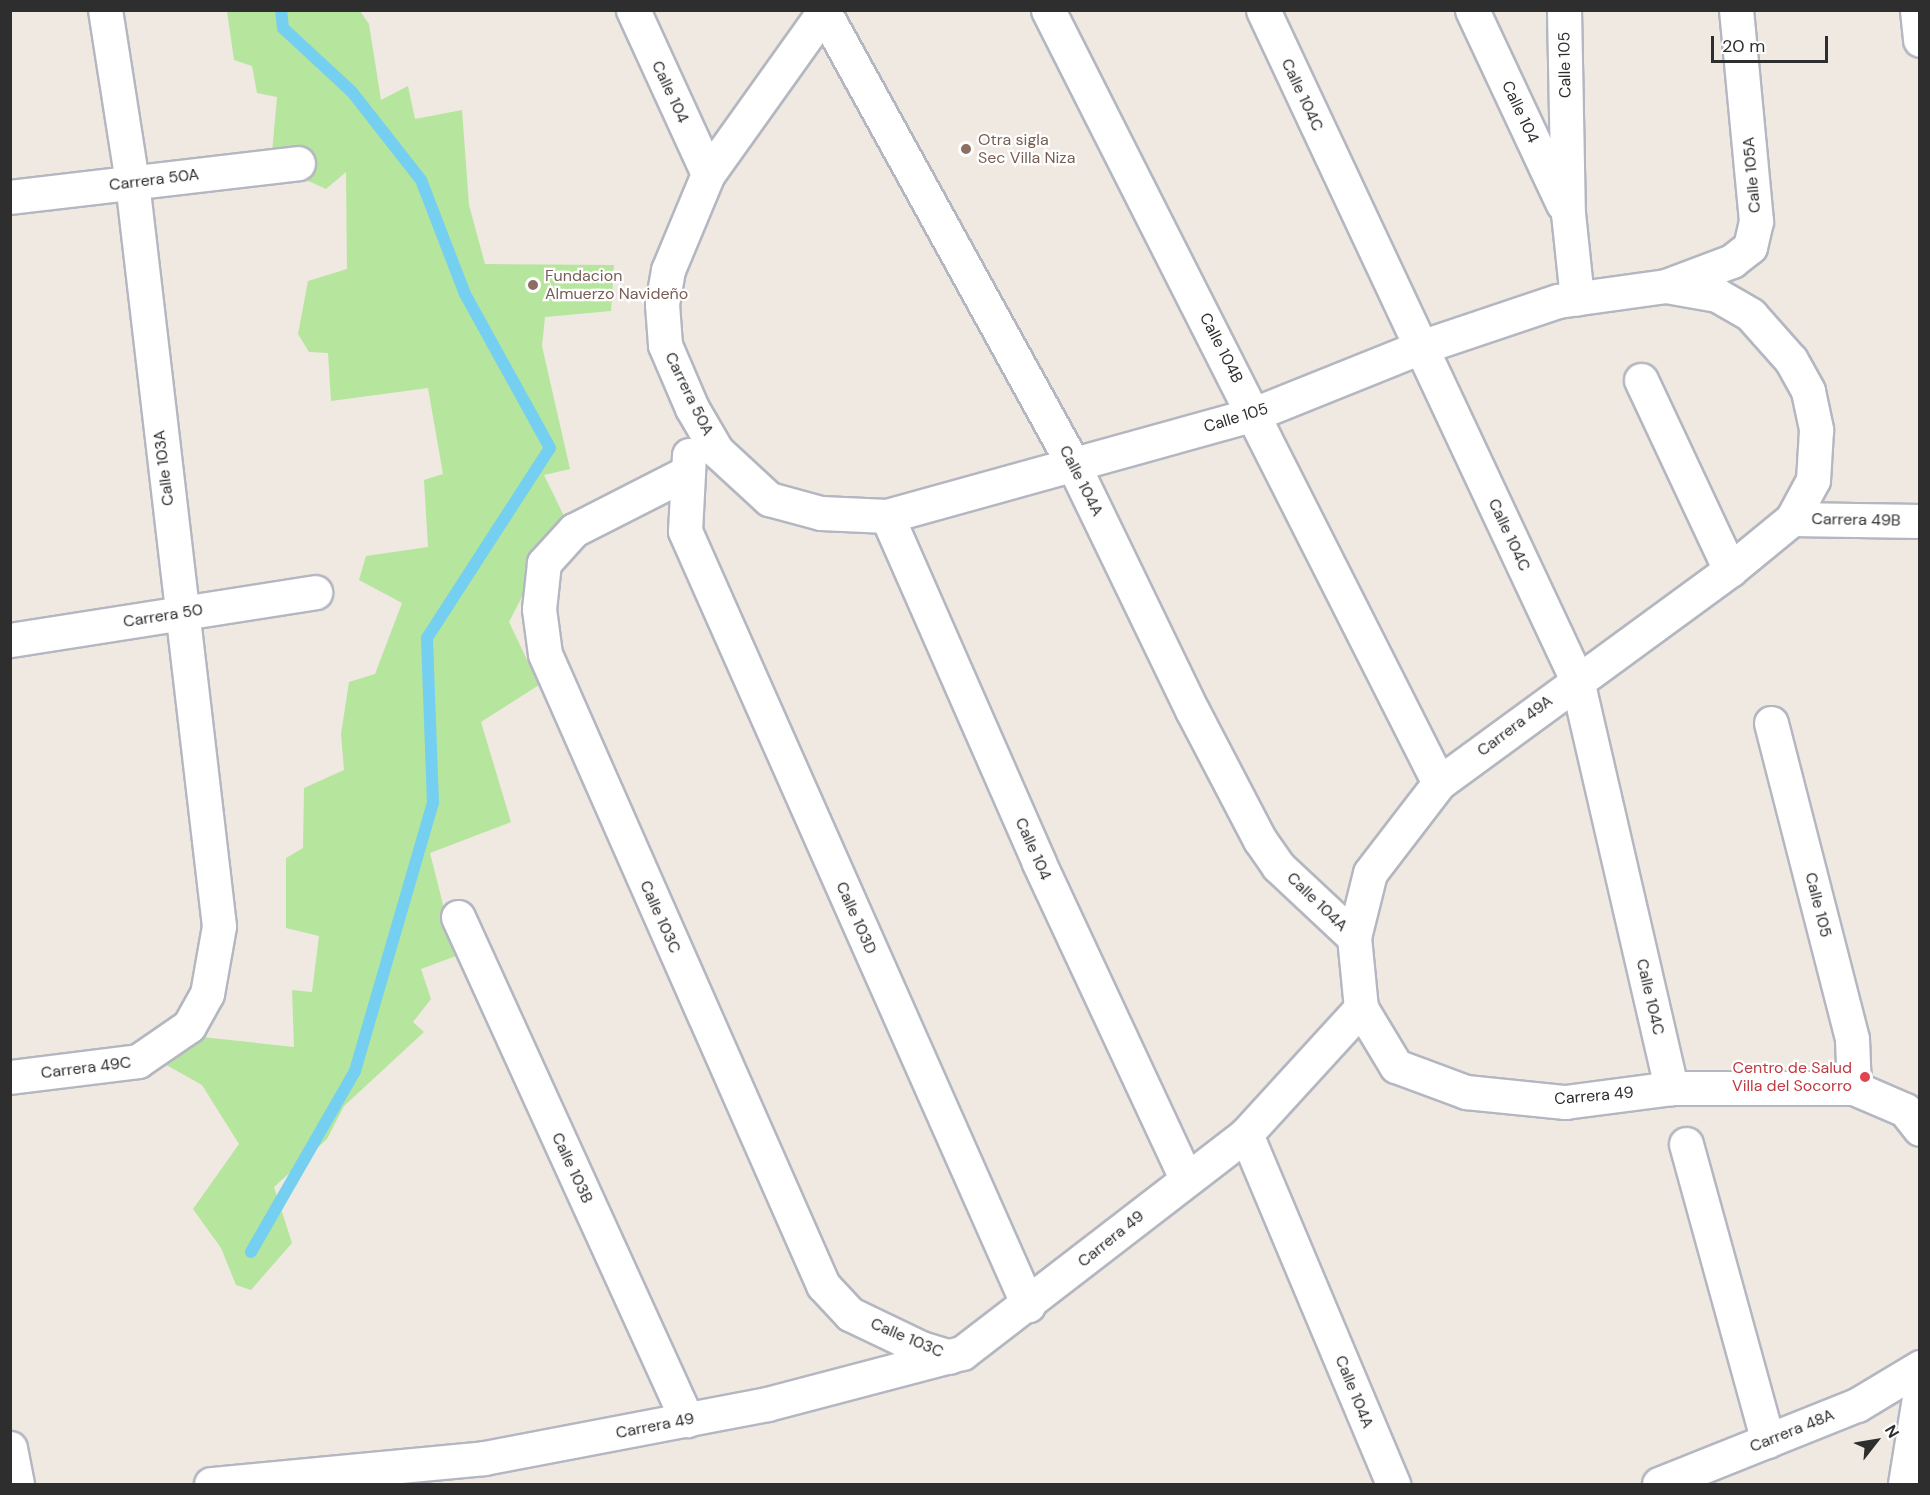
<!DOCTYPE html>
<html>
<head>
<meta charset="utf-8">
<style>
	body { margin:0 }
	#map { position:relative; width:1930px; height:1495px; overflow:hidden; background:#efe9e1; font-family:"DM Sans",sans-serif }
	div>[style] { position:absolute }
	.green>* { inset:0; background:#b6e59e }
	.stream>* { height:12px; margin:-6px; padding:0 6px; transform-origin:6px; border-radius:6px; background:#75cff0 }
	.roads { filter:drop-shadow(2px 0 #b4b7c1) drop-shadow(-2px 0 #b4b7c1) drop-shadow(0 2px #b4b7c1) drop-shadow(0 -2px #b4b7c1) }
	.minor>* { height:33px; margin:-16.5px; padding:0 16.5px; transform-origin:16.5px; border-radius:16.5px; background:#fff }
	.dots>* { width:16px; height:16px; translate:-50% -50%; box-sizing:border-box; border:3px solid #fff; border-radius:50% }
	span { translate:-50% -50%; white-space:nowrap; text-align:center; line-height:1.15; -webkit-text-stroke:4.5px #fff; paint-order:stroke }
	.street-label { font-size:16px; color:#2e2e2e }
	.education-label { font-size:16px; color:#785e54 }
	.left { translate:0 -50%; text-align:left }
	.health-label { font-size:16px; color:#be3a42 }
	.right { translate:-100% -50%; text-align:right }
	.frame { position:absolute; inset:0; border:12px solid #2e2e2e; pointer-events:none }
	.north { position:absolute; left:1846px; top:1411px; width:60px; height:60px; -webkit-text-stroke:4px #fff; paint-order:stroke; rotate:59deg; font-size:16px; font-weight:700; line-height:24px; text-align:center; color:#2e2e2e }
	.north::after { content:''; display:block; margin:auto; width:21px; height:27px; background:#2e2e2e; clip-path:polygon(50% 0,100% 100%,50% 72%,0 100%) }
	.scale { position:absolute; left:1711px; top:36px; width:117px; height:27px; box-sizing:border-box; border:3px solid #2e2e2e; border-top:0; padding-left:8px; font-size:18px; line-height:21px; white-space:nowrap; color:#2e2e2e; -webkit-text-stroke:4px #fff; paint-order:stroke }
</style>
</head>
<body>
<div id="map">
	<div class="green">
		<div style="clip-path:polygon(227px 11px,360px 11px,369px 24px,381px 100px,408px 86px,415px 119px,462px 110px,469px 205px,485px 264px,614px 265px,611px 311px,545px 317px,542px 346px,570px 469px,544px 475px,564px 516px,509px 622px,539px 685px,481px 722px,511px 822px,430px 853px,456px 956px,421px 969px,431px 999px,413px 1022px,424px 1032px,344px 1106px,327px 1139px,274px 1187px,292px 1243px,251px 1290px,236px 1285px,221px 1248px,193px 1209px,239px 1144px,202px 1085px,161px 1062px,202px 1037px,294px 1047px,292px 990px,312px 992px,319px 936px,286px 928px,286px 858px,303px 848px,304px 788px,344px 770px,341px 734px,349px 682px,375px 674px,402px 603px,359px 580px,366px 556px,428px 547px,424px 480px,443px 474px,428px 388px,331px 401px,328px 353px,309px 352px,298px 334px,308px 281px,347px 269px,346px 172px,326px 189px,271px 164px,277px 97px,257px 93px,252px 66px,234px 60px)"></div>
	</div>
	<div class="stream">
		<div style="left:251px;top:1252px;width:209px;rotate:-60.1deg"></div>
		<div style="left:355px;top:1071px;width:279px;rotate:-73.8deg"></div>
		<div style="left:433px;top:803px;width:165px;rotate:-92.1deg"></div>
		<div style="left:427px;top:638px;width:226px;rotate:-57.1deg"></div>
		<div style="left:550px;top:448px;width:176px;rotate:-118.9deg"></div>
		<div style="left:465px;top:294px;width:122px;rotate:-111.1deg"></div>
		<div style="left:421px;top:180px;width:112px;rotate:-128.1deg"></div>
		<div style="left:352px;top:92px;width:94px;rotate:-137.2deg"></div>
		<div style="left:283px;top:28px;width:18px;rotate:-96deg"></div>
	</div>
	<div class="roads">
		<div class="minor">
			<div style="left:633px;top:10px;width:180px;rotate:65.4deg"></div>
			<div style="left:823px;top:10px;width:518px;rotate:61.16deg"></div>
			<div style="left:1073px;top:464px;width:273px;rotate:64.2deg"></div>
			<div style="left:1192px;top:710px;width:147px;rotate:62.4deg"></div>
			<div style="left:1260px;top:840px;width:32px;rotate:55deg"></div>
			<div style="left:1278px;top:866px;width:104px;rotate:43.1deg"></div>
			<div style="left:825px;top:10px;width:201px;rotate:125.5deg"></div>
			<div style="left:708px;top:174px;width:104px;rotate:112.6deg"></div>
			<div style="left:668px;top:270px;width:35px;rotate:100deg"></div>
			<div style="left:662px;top:304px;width:41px;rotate:85.8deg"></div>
			<div style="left:665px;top:345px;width:69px;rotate:66.8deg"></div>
			<div style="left:692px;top:408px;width:50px;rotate:59.8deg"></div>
			<div style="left:717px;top:451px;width:71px;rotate:42.7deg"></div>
			<div style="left:769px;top:499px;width:54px;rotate:15.1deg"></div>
			<div style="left:821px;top:513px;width:66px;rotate:2.6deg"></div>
			<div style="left:887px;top:516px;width:381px;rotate:-15.5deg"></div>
			<div style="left:1254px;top:414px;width:180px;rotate:-21.9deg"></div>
			<div style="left:1421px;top:347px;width:145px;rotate:-18.6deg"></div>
			<div style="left:1558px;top:301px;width:109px;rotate:-7.9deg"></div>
			<div style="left:1666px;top:286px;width:52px;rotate:10deg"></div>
			<div style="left:1717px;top:295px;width:39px;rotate:30deg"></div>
			<div style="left:1751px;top:315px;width:60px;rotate:48.4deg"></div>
			<div style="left:1791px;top:360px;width:35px;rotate:61deg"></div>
			<div style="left:1808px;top:391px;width:40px;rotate:78deg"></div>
			<div style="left:1816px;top:430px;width:50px;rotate:93.4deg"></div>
			<div style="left:1813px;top:480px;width:44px;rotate:118.3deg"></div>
			<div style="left:1792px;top:519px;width:80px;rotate:140.6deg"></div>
			<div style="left:1730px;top:570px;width:361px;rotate:143.8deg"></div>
			<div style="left:1439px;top:783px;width:113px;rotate:127.5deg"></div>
			<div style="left:1370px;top:873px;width:66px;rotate:104deg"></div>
			<div style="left:1354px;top:937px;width:71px;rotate:84.4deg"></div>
			<div style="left:1361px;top:1008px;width:68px;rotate:58.9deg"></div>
			<div style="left:1396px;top:1066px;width:75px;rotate:20.4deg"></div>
			<div style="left:1466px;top:1092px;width:100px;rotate:5.8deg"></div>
			<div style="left:1565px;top:1102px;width:107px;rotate:-7.5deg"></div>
			<div style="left:1671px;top:1088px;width:183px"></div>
			<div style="left:1854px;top:1088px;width:56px;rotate:23.3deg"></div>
			<div style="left:1905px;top:1110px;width:24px;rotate:52deg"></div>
			<div style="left:1048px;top:10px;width:866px;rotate:63.17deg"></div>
			<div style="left:1263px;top:10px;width:740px;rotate:64.89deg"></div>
			<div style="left:1577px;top:680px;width:419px;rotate:77deg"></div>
			<div style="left:1472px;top:10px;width:214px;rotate:64.9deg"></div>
			<div style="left:1564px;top:10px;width:203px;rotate:88.9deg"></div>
			<div style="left:1568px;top:213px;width:86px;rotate:84deg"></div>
			<div style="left:1917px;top:10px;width:30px;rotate:84deg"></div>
			<div style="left:10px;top:197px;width:290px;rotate:-6.7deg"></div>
			<div style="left:1666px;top:286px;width:71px;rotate:-20.7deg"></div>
			<div style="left:1732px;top:261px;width:23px;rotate:-38deg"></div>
			<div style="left:1750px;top:247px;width:27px;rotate:-77deg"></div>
			<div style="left:1756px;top:221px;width:212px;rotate:-95.4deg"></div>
			<div style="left:1641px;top:380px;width:210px;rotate:64.9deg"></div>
			<div style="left:689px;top:455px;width:76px;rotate:93deg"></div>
			<div style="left:685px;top:531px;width:847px;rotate:66.1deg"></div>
			<div style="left:688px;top:472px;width:128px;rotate:153deg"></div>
			<div style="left:574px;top:530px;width:45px;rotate:132.3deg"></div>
			<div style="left:544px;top:563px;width:46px;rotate:96.2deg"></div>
			<div style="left:539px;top:609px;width:45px;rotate:82.4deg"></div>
			<div style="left:545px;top:654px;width:690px;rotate:66.22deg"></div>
			<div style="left:823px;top:1285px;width:40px;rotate:47deg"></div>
			<div style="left:850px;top:1314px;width:79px;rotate:25.6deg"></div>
			<div style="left:921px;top:1348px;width:30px;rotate:17deg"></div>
			<div style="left:887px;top:516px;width:379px;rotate:66.3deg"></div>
			<div style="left:1039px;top:863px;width:348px;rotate:65deg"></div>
			<div style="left:1792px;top:519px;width:128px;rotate:0.9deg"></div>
			<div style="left:10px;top:640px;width:309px;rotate:-8.9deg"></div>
			<div style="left:1771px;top:723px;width:326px;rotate:75.6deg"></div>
			<div style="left:1852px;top:1039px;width:49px;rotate:87.7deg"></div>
			<div style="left:458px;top:917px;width:553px;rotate:65.52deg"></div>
			<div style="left:10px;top:1077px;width:129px;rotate:-7.1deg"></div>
			<div style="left:138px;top:1061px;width:62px;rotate:-34.5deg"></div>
			<div style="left:189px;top:1026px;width:37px;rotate:-61deg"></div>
			<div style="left:207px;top:994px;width:69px;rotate:-80deg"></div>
			<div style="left:219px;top:926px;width:749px;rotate:-96.67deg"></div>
			<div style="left:132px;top:182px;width:174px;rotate:-98.9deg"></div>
			<div style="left:1246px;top:1134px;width:380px;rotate:67.2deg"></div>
			<div style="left:1686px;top:1144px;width:308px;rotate:74.6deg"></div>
			<div style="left:10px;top:1448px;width:37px;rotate:79deg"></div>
			<div style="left:211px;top:1484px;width:274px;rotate:-5.4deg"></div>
			<div style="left:484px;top:1458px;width:288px;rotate:-10.8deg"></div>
			<div style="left:767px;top:1404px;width:202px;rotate:-14.7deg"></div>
			<div style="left:962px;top:1353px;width:359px;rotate:-37.6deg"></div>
			<div style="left:1246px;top:1134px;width:171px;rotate:-47.6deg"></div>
			<div style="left:1659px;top:1484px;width:213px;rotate:-21.8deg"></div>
			<div style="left:1857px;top:1405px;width:74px;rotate:-31.1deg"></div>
			<div style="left:1905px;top:1484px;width:94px;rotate:-80.8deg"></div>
		</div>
	</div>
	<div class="dots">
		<div style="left:966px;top:149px;background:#8d6e63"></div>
		<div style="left:533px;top:285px;background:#8d6e63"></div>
		<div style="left:1865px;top:1077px;background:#e0444e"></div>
	</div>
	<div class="street-label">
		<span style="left:1565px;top:65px;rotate:-91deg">Calle 105</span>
		<span style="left:670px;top:92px;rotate:65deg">Calle 104</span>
		<span style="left:1302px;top:95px;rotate:65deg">Calle 104C</span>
		<span style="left:1520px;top:112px;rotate:65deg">Calle 104</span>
		<span style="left:1752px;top:175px;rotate:-95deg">Calle 105A</span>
		<span style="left:154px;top:180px;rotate:-7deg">Carrera 50A</span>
		<span style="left:1221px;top:348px;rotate:63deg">Calle 104B</span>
		<span style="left:689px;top:394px;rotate:64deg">Carrera 50A</span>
		<span style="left:1236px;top:418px;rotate:-17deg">Calle 105</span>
		<span style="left:164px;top:468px;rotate:-97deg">Calle 103A</span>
		<span style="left:1081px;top:481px;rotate:63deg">Calle 104A</span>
		<span style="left:1856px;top:520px;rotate:1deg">Carrera 49B</span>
		<span style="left:1509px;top:535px;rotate:65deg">Calle 104C</span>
		<span style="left:163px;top:616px;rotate:-9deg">Carrera 50</span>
		<span style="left:1515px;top:726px;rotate:-37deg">Carrera 49A</span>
		<span style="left:1033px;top:849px;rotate:66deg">Calle 104</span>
		<span style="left:1317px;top:902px;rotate:44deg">Calle 104A</span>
		<span style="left:1818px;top:905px;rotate:76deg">Calle 105</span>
		<span style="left:660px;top:917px;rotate:66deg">Calle 103C</span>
		<span style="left:856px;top:918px;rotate:66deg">Calle 103D</span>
		<span style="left:1650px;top:997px;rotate:77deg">Calle 104C</span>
		<span style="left:86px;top:1068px;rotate:-7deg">Carrera 49C</span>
		<span style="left:1594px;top:1096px;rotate:-5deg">Carrera 49</span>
		<span style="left:572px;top:1168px;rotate:65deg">Calle 103B</span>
		<span style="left:1111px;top:1239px;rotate:-39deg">Carrera 49</span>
		<span style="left:907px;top:1338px;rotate:23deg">Calle 103C</span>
		<span style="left:1354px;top:1392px;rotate:68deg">Calle 104A</span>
		<span style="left:655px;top:1426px;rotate:-11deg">Carrera 49</span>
		<span style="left:1792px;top:1431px;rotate:-22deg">Carrera 48A</span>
	</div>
	<div class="education-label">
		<span class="left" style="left:978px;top:149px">Otra sigla<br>Sec Villa Niza</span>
		<span class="left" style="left:545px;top:285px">Fundacion<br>Almuerzo Navideño</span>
	</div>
	<div class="health-label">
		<span class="right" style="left:1852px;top:1077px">Centro de Salud<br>Villa del Socorro</span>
	</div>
	<div class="frame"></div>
	<div class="north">N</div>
	<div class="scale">20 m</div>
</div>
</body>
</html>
